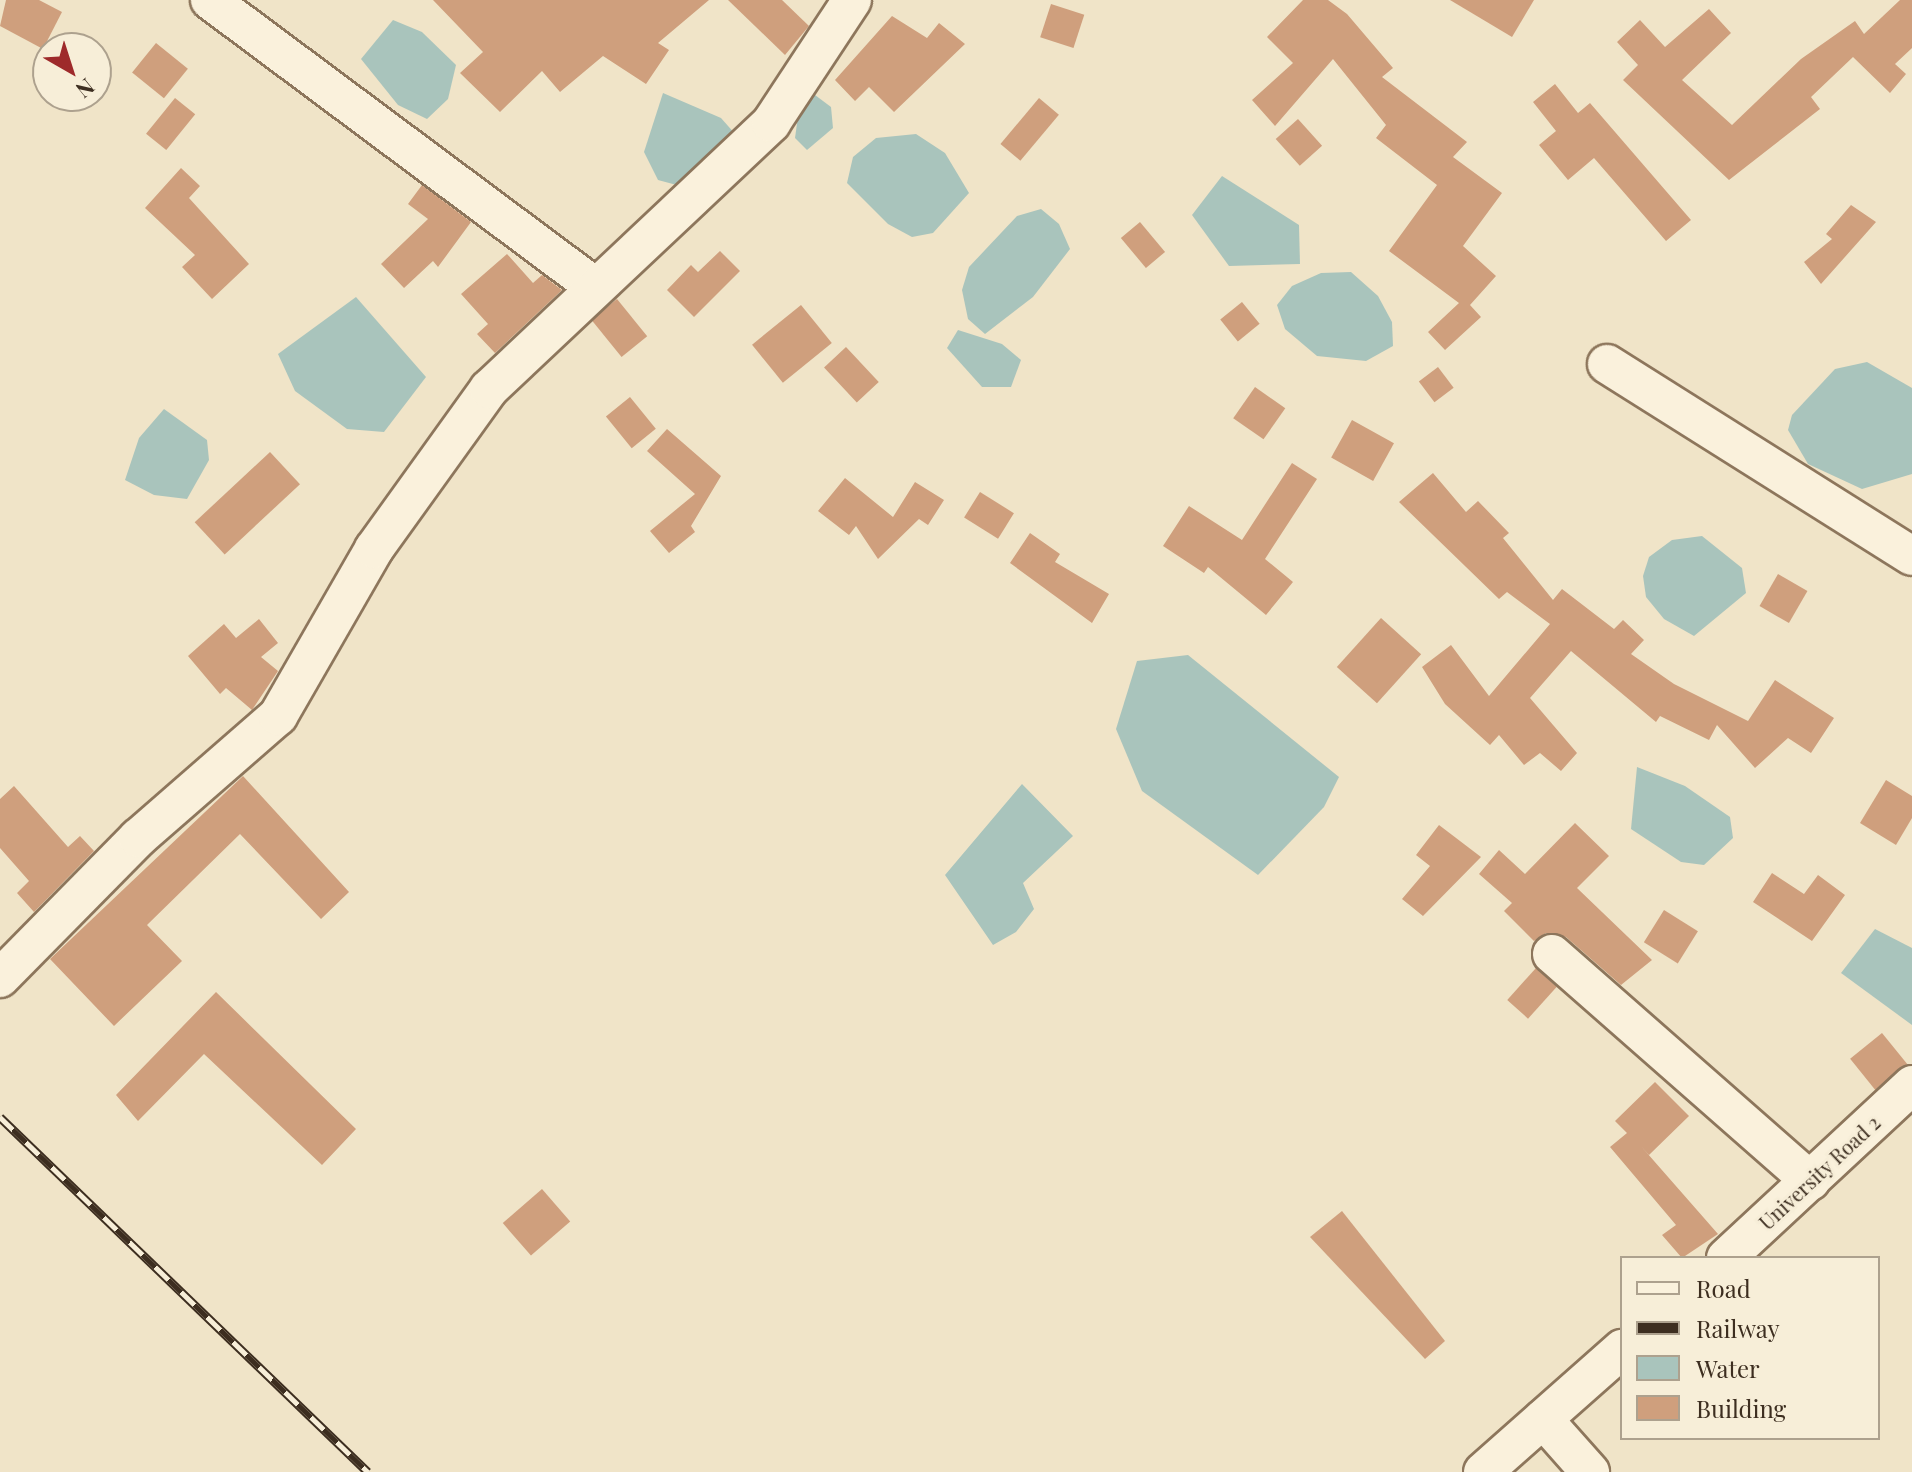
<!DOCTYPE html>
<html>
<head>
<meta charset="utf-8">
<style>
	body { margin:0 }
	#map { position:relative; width:1912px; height:1472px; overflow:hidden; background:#f0e4c8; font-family:"Playfair Display",serif }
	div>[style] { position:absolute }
	.water>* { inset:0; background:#a9c4bc }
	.building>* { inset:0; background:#cf9f7d; transform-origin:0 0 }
	.roads { filter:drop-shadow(2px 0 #8d765c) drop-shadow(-2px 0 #8d765c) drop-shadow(0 2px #8d765c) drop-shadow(0 -2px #8d765c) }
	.street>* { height:38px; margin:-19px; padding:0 19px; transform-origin:19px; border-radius:19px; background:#faf1dc }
	.rail>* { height:9px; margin-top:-4.5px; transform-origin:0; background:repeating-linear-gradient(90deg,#f7eed8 0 18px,#3d2e20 0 36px); box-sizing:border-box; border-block:2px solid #3d2e20 }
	span { translate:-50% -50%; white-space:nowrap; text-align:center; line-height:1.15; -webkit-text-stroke:6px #f7eed8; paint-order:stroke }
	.street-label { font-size:20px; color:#3d2e20 }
	.legend { position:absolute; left:1620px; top:1256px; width:260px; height:184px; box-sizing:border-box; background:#f7eed8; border:2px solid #ada18e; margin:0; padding:10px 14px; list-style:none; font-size:24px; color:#3d2e20 }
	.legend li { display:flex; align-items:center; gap:16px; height:40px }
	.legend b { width:40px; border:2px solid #ada18e }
	.north { position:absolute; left:32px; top:32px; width:80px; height:80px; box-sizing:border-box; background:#f7eed8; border:2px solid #ada18e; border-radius:50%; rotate:141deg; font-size:22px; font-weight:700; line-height:32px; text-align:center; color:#3d2e20 }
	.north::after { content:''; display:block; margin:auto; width:28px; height:36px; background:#9e2a2b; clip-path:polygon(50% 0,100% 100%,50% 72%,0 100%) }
</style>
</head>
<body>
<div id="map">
	<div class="water">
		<div style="clip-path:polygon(393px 20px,422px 32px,456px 65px,448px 99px,427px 119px,398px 105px,361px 59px)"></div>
		<div style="clip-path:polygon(811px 92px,831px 107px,833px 128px,807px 150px,795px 138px,800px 102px)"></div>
		<div style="clip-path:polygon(663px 93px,721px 118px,736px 135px,684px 187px,658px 180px,644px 152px)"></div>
		<div style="clip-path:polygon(916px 134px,945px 153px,969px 193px,933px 233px,912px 237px,888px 224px,847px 183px,853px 157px,876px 138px)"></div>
		<div style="clip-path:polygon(1222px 176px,1299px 225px,1300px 264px,1229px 266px,1192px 215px)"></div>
		<div style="clip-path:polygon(1041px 209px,1059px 224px,1070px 249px,1033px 297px,985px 334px,968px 319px,962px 290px,969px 267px,1017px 216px)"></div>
		<div style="clip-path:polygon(1351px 272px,1378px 296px,1392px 322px,1393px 346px,1366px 361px,1317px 356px,1285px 329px,1277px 305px,1292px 286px,1321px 273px)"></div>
		<div style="clip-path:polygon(356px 297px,426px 377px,384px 432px,347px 429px,295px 391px,278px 354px)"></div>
		<div style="clip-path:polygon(958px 330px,1002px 344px,1021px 360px,1011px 387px,982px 387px,947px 348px)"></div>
		<div style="clip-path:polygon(1867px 362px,1912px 388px,1912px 474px,1862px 489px,1808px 464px,1788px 430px,1792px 415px,1835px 369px)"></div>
		<div style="clip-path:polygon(164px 409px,207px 440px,209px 460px,187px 499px,154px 495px,125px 480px,139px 438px)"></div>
		<div style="clip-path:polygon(1702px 536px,1742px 568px,1746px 593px,1694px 636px,1664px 619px,1646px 597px,1643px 576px,1649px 557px,1672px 540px)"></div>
		<div style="clip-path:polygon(1188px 655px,1339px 777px,1324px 807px,1258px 875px,1142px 791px,1116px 729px,1137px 661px)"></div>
		<div style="clip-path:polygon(1637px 767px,1685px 786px,1730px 817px,1733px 838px,1704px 865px,1681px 862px,1631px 829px)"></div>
		<div style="clip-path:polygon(1022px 784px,1073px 836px,1023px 883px,1034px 909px,1016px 932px,993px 945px,945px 875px)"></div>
		<div style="clip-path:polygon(1875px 929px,1912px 948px,1912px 1025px,1841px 973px)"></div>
	</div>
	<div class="building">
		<div style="clip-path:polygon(6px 0,39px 0,62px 12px,43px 49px,0 26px)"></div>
		<div style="clip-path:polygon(433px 0,709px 0,658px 43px,669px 50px,646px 84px,603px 56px,560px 92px,542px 71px,500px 112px,460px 73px,483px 52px)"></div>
		<div style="clip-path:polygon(728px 0,782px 0,809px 26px,785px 55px)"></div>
		<div style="clip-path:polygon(1303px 0,1328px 0,1347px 14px,1393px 68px,1382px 77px,1467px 142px,1453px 157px,1502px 193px,1463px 246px,1496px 276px,1470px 305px,1481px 317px,1445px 350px,1428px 332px,1459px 303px,1389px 251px,1437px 185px,1376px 138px,1386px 125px,1333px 59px,1275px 126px,1252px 100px,1293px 63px,1267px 37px)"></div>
		<div style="clip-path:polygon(1450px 0,1534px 0,1512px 37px)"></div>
		<div style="clip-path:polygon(1900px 0,1912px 0,1912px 48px,1895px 64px,1906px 74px,1890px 93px,1853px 57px,1811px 97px,1820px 109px,1729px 180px,1623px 80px,1638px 65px,1617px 42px,1640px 20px,1665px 47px,1709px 9px,1731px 33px,1682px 80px,1732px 125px,1801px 59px,1855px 21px,1864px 34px)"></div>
		<div style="left:1051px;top:4px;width:35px;height:35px;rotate:18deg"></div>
		<div style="clip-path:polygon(892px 16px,927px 38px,939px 23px,965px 44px,894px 112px,869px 87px,855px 101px,835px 80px)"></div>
		<div style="left:156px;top:43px;width:41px;height:38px;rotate:39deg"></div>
		<div style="clip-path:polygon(1555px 84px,1578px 113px,1590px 103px,1691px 220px,1666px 241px,1594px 158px,1568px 180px,1539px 145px,1556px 131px,1533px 102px)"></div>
		<div style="left:175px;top:98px;width:26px;height:46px;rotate:39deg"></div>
		<div style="left:1039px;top:98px;width:26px;height:60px;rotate:40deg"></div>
		<div style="left:1298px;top:119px;width:36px;height:30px;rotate:48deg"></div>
		<div style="clip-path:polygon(181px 168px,200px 186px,189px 198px,249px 264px,212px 299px,182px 267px,195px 255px,145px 208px)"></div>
		<div style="clip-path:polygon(422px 185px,471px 222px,438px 267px,433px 261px,404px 288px,381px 264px,428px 219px,408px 204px)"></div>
		<div style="clip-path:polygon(1851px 205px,1876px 222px,1821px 284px,1804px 262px,1832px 239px,1826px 234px)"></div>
		<div style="left:1140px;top:222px;width:39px;height:25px;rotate:50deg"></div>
		<div style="clip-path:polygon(720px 251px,740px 271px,694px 317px,667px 290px,691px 265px,698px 272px)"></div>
		<div style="clip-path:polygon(507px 254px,533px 283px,542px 275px,562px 290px,495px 353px,477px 334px,488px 324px,461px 294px)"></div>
		<div style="left:617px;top:299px;width:48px;height:33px;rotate:51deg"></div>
		<div style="left:1242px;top:302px;width:28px;height:28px;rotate:51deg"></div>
		<div style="left:801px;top:305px;width:49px;height:63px;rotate:51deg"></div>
		<div style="left:846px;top:347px;width:48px;height:30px;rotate:47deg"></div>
		<div style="left:1438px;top:367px;width:26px;height:24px;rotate:53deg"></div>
		<div style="left:1255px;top:387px;width:37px;height:38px;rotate:35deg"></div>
		<div style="left:630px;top:397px;width:41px;height:31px;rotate:51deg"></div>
		<div style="left:1352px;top:420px;width:48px;height:43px;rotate:29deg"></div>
		<div style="clip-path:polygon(667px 429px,721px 476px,691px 526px,695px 532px,669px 553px,650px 531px,695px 494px,647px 451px)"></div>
		<div style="left:270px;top:452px;width:44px;height:103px;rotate:47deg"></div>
		<div style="clip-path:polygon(1292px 463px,1317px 479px,1265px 559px,1293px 582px,1266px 615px,1208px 567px,1204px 573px,1163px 546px,1189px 506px,1242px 540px)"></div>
		<div style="clip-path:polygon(1433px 473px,1466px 512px,1478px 501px,1509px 533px,1503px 538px,1553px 600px,1562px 589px,1614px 629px,1623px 620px,1644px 640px,1631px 654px,1674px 684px,1748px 721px,1775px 680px,1834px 718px,1811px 753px,1788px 738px,1755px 768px,1717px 725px,1709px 740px,1660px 716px,1656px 722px,1571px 651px,1530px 698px,1577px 753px,1561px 771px,1540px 753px,1524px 765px,1499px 735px,1490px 745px,1445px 704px,1422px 667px,1451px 645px,1489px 696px,1550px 624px,1507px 592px,1499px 599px,1399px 502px)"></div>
		<div style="clip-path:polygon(845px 478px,893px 517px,915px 482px,944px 500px,928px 525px,919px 519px,878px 559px,856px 526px,849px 535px,818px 511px)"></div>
		<div style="left:980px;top:492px;width:40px;height:30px;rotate:32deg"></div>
		<div style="clip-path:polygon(1030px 533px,1060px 554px,1055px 562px,1109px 594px,1092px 623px,1010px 563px)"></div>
		<div style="left:1778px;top:574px;width:34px;height:37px;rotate:30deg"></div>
		<div style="left:1381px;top:618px;width:54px;height:66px;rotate:42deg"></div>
		<div style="clip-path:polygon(259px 619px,278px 643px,261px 657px,278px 671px,252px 710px,226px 688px,220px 694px,188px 656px,224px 624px,236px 638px)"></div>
		<div style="clip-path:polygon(243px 776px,349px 892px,321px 919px,240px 834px,147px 925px,182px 961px,114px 1026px,50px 959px)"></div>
		<div style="clip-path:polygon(1886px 780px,1912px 796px,1912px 818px,1896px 845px,1860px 823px)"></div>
		<div style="clip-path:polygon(14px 786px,68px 847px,80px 836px,94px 851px,34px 912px,17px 893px,29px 881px,0 848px,0 799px)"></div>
		<div style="clip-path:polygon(1575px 823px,1609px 856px,1577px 888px,1652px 960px,1621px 985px,1566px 937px,1546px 933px,1534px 941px,1504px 911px,1512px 903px,1479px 874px,1499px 850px,1525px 874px)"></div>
		<div style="clip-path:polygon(1439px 825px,1481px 857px,1423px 916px,1402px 899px,1430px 866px,1416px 855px)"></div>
		<div style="clip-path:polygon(1772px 873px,1804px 894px,1818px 875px,1845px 895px,1812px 941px,1753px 902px)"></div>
		<div style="left:1664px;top:910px;width:40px;height:38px;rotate:32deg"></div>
		<div style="left:1536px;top:968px;width:28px;height:43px;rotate:42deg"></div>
		<div style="clip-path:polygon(216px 992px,356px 1129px,322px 1165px,204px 1054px,138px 1121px,116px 1095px)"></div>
		<div style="left:1882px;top:1033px;width:40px;height:41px;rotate:51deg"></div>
		<div style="clip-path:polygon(1655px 1082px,1689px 1116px,1649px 1155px,1640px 1145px,1718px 1234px,1682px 1258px,1662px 1235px,1676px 1225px,1610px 1147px,1627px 1133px,1615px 1121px)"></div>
		<div style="left:542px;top:1189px;width:43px;height:52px;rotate:49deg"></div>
		<div style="clip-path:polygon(1342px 1211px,1445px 1341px,1425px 1359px,1310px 1237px)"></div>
	</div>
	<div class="roads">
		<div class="street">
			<div style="left:210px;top:0;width:479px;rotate:36.7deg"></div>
			<div style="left:1607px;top:364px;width:360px;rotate:32.2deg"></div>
			<div style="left:1552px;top:954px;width:344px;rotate:41.3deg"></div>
			<div style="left:0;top:978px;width:197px;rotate:-45.4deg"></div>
			<div style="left:138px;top:838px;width:186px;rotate:-41.1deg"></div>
			<div style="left:278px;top:716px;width:193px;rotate:-60.1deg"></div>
			<div style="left:374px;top:549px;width:197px;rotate:-54.3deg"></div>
			<div style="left:489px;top:389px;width:388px;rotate:-43.3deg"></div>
			<div style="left:771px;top:123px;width:147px;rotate:-56.6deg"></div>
			<div style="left:1726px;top:1258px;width:254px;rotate:-42.9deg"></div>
			<div style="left:1543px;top:1419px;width:71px;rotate:48.4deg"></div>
			<div style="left:1483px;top:1472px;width:186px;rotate:-41.5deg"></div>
		</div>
	</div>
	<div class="rail">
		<div style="left:0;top:1117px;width:511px;rotate:43.97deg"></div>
	</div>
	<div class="street-label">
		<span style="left:1819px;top:1172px;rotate:-43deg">University Road 2</span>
	</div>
	<ul class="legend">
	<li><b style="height:10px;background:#faf1dc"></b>Road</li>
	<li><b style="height:10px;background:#3d2e20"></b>Railway</li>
	<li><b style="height:22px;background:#a9c4bc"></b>Water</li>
	<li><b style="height:22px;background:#cf9f7d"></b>Building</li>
	</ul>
	<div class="north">N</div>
</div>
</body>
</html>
